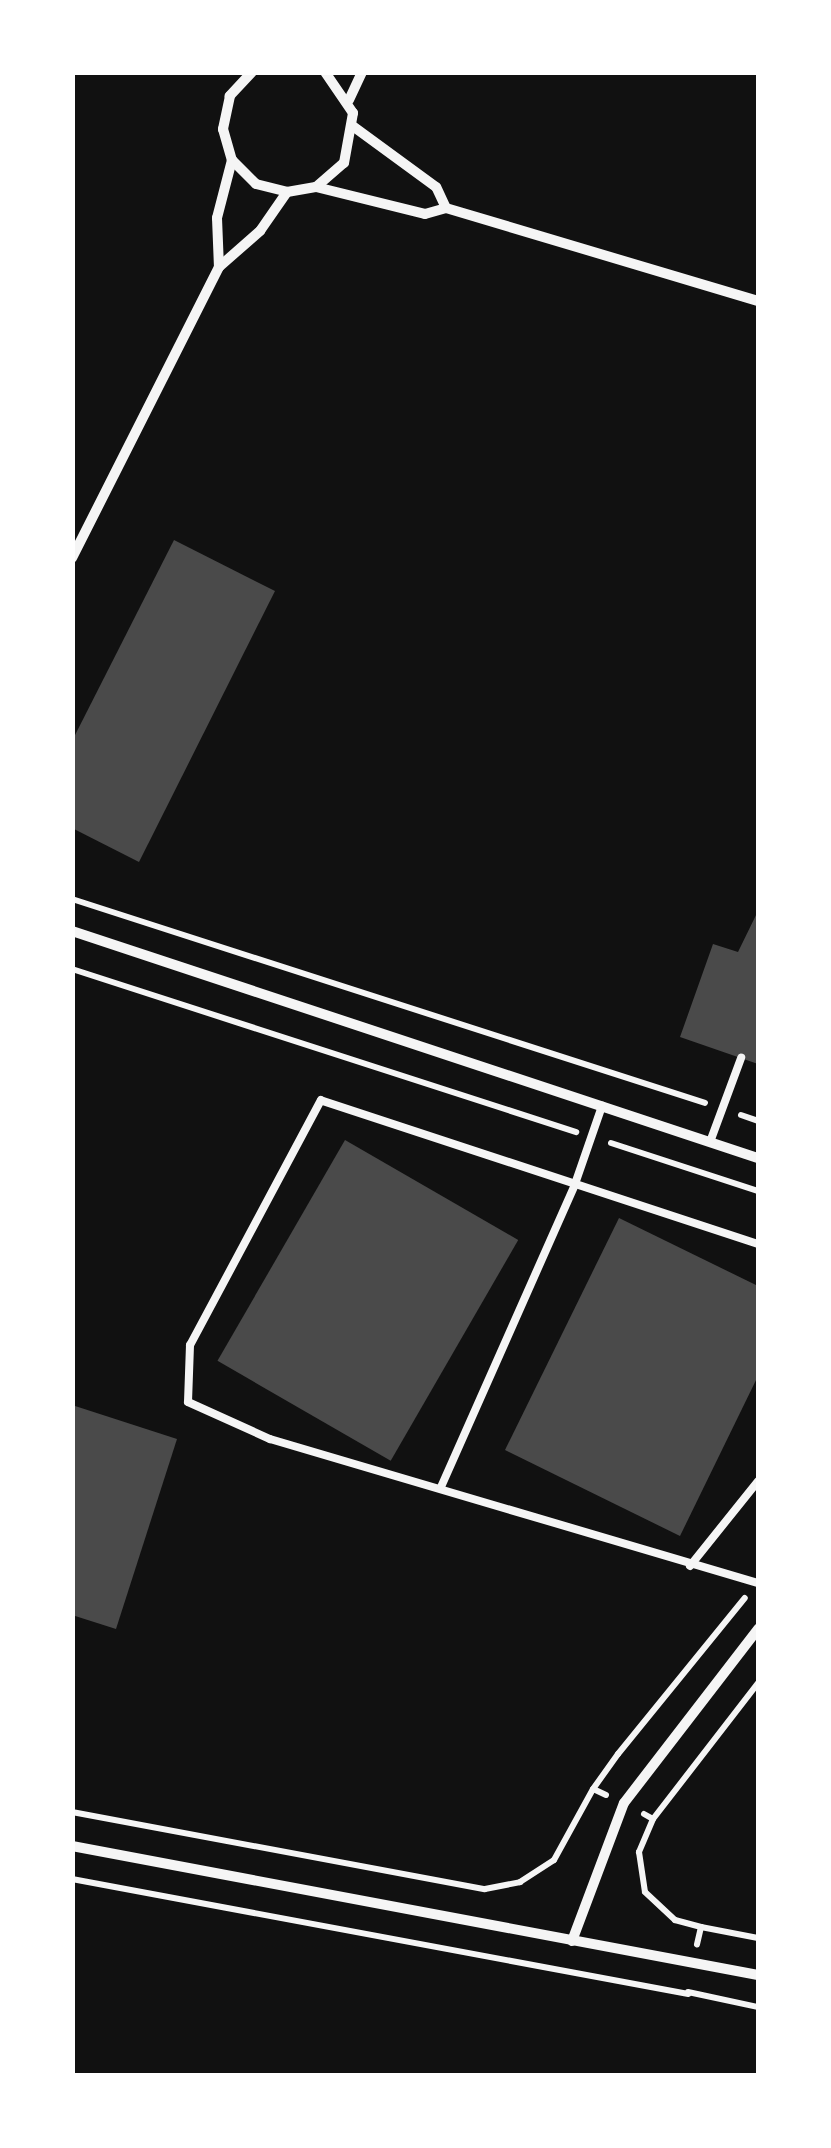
<!DOCTYPE html>
<html>
<head>
<meta charset="utf-8">
<style>
	body { margin:0 }
	#map { position:relative; width:831px; height:2148px; overflow:hidden; background:#111; font-family:"Work Sans",sans-serif }
	div>[style] { position:absolute }
	.building>* { inset:0; background:#4a4a4a; transform-origin:0 0 }
	.path>* { height:6px; margin:-3px; padding:0 3px; transform-origin:3px; border-radius:3px; background:#f5f5f5 }
	.service>* { height:8px; margin:-4px; padding:0 4px; transform-origin:4px; border-radius:4px; background:#f5f5f5 }
	.minor>* { height:10px; margin:-5px; padding:0 5px; transform-origin:5px; border-radius:5px; background:#f5f5f5 }
	span { translate:-50% -50%; white-space:nowrap; text-align:center; line-height:1.15; -webkit-text-stroke:10px #fff; paint-order:stroke }
	.frame { position:absolute; inset:0; border:75px solid #fff; pointer-events:none }
</style>
</head>
<body>
<div id="map">
	<div class="building">
		<div style="clip-path:polygon(174px 540px,275px 591px,139px 862px,72px 828px,72px 741px)"></div>
		<div style="clip-path:polygon(758px 911px,758px 1064px,680px 1037px,713px 944px,738px 952px)"></div>
		<div style="left:345px;top:1140px;width:200px;height:255px;rotate:30deg"></div>
		<div style="clip-path:polygon(619px 1218px,758px 1286px,758px 1376px,680px 1536px,505px 1450px)"></div>
		<div style="clip-path:polygon(72px 1405px,177px 1439px,116px 1629px,72px 1615px)"></div>
	</div>
	<div class="path">
		<div style="left:72px;top:899px;width:665px;rotate:17.86deg"></div>
		<div style="left:72px;top:969px;width:530px;rotate:17.92deg"></div>
		<div style="left:741px;top:1115px;width:18px;rotate:19deg"></div>
		<div style="left:611px;top:1143px;width:155px;rotate:18.1deg"></div>
		<div style="left:606px;top:1795px;width:14px;rotate:-155deg"></div>
		<div style="left:593px;top:1789px;width:43px;rotate:-54.5deg"></div>
		<div style="left:618px;top:1754px;width:201px;rotate:-50.9deg"></div>
		<div style="left:72px;top:1812px;width:420px;rotate:10.6deg"></div>
		<div style="left:485px;top:1889px;width:36px;rotate:-11deg"></div>
		<div style="left:520px;top:1882px;width:40px;rotate:-32.9deg"></div>
		<div style="left:554px;top:1860px;width:81px;rotate:-61.2deg"></div>
		<div style="left:644px;top:1814px;width:10px;rotate:29deg"></div>
		<div style="left:653px;top:1819px;width:172px;rotate:-52.3deg"></div>
		<div style="left:653px;top:1819px;width:36px;rotate:113deg"></div>
		<div style="left:639px;top:1852px;width:40px;rotate:81.5deg"></div>
		<div style="left:645px;top:1892px;width:41px;rotate:43deg"></div>
		<div style="left:675px;top:1920px;width:27px;rotate:15deg"></div>
		<div style="left:701px;top:1927px;width:18px;rotate:103deg"></div>
		<div style="left:72px;top:1879px;width:627px;rotate:10.57deg"></div>
		<div style="left:701px;top:1927px;width:58px;rotate:10.9deg"></div>
		<div style="left:688px;top:1992px;width:72px;rotate:12.1deg"></div>
	</div>
	<div class="service">
		<div style="left:710px;top:1142px;width:90px;rotate:-69.7deg"></div>
		<div style="left:758px;top:1244px;width:460px;rotate:-161.8deg"></div>
		<div style="left:321px;top:1100px;width:278px;rotate:118.1deg"></div>
		<div style="left:190px;top:1345px;width:57px;rotate:92deg"></div>
		<div style="left:188px;top:1402px;width:90px;rotate:24.3deg"></div>
		<div style="left:270px;top:1439px;width:509px;rotate:16.44deg"></div>
		<div style="left:441px;top:1487px;width:331px;rotate:-66.1deg"></div>
		<div style="left:575px;top:1184px;width:83px;rotate:-70.9deg"></div>
		<div style="left:690px;top:1566px;width:109px;rotate:-51.3deg"></div>
	</div>
	<div class="minor">
		<div style="left:252px;top:72px;width:33px;rotate:133deg"></div>
		<div style="left:230px;top:96px;width:34px;rotate:102deg"></div>
		<div style="left:223px;top:129px;width:32px;rotate:74deg"></div>
		<div style="left:232px;top:160px;width:34px;rotate:45deg"></div>
		<div style="left:256px;top:184px;width:32px;rotate:14deg"></div>
		<div style="left:287px;top:192px;width:29px;rotate:-10deg"></div>
		<div style="left:316px;top:187px;width:37px;rotate:-41deg"></div>
		<div style="left:344px;top:163px;width:51px;rotate:-79.8deg"></div>
		<div style="left:353px;top:113px;width:50px;rotate:-124.3deg"></div>
		<div style="left:349px;top:100px;width:31px;rotate:-65deg"></div>
		<div style="left:232px;top:160px;width:60px;rotate:104.5deg"></div>
		<div style="left:217px;top:218px;width:49px;rotate:87.7deg"></div>
		<div style="left:219px;top:267px;width:55px;rotate:-41.3deg"></div>
		<div style="left:260px;top:231px;width:47px;rotate:-55.3deg"></div>
		<div style="left:316px;top:187px;width:112px;rotate:13.9deg"></div>
		<div style="left:425px;top:214px;width:22px;rotate:-16deg"></div>
		<div style="left:446px;top:208px;width:23px;rotate:-115deg"></div>
		<div style="left:436px;top:187px;width:102px;rotate:-143.8deg"></div>
		<div style="left:446px;top:208px;width:326px;rotate:16.6deg"></div>
		<div style="left:72px;top:558px;width:326px;rotate:-63.2deg"></div>
		<div style="left:72px;top:931px;width:723px;rotate:18.31deg"></div>
		<div style="left:72px;top:1846px;width:698px;rotate:10.65deg"></div>
		<div style="left:572px;top:1941px;width:147px;rotate:-69.4deg"></div>
		<div style="left:624px;top:1803px;width:220px;rotate:-52.4deg"></div>
	</div>
	<div class="frame"></div>
</div>
</body>
</html>
